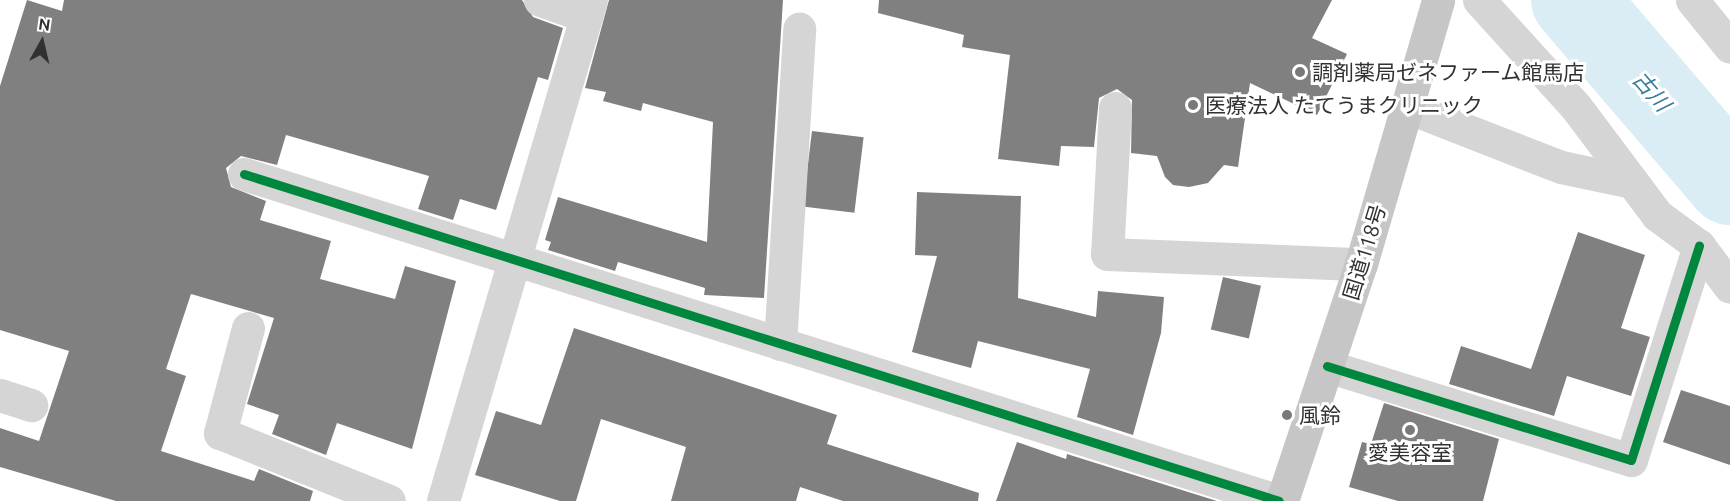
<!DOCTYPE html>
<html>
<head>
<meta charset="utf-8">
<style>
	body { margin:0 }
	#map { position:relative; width:1730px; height:501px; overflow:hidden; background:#fff; font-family:Ubuntu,"Noto Sans JP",sans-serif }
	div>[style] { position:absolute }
	.river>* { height:86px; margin:-43px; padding:0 43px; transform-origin:43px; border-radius:43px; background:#daecf4 }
	.building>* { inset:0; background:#808080; transform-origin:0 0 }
	.minor>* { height:33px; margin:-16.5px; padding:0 16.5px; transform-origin:16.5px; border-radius:16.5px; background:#d5d5d5 }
	.trunk>* { height:33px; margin:-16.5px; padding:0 16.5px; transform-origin:16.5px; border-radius:16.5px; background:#c6c6c6 }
	.cycleway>* { height:9px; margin:-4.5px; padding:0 4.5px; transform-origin:4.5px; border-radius:4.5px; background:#00873e }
	.dots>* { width:16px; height:16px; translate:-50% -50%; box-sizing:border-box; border:3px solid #fff; border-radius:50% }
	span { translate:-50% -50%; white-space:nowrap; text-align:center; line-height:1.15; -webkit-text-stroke:6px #fff; paint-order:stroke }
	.poi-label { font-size:21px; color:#313131 }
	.left { translate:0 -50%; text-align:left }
	.street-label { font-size:21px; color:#313131 }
	.water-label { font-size:22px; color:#387c9a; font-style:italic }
	.north { position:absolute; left:12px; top:12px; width:60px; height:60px; -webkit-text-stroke:4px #fff; paint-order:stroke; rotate:8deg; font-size:16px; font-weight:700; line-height:24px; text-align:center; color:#313131 }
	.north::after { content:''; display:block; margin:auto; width:21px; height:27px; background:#313131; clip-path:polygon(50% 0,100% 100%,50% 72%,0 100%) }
</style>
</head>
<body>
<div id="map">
	<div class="river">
		<div style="left:1574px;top:0;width:240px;rotate:49.4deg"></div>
	</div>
	<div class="building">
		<div style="clip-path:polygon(27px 0,62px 11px,64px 0,522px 0,533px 17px,563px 28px,548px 80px,538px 77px,496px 210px,460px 199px,453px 220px,418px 209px,429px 176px,286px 135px,277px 165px,241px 156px,226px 168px,231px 187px,266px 201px,260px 220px,331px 241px,320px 279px,395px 299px,405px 266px,456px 281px,412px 449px,337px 423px,326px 455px,272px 434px,279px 415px,247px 404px,274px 318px,191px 294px,166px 369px,186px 376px,161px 451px,254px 481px,259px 469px,313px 491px,310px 501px,116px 501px,0 467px,0 428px,39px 441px,69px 351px,0 330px,0 86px)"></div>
		<div style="clip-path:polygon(609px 0,783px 0,764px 298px,704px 295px,705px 288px,618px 262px,615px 271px,548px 250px,551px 242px,545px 240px,558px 197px,707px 242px,713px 122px,643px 103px,641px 111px,603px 101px,606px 92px,585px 88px)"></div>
		<div style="clip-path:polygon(879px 0,1332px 0,1312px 38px,1347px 54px,1317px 115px,1250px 83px,1238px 167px,1224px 165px,1208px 183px,1189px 187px,1173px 185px,1165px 177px,1157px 156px,1131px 153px,1132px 100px,1117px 89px,1099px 98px,1094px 147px,1061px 146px,1059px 166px,998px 159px,1010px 55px,962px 47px,964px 35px,878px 13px)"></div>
		<div style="left:812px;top:131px;width:52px;height:76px;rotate:7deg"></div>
		<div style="clip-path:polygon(917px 192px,1021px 196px,1018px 298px,1096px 317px,1098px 291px,1164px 297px,1161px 333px,1133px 435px,1077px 417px,1090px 369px,978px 341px,971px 368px,912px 352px,937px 256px,915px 255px)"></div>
		<div style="clip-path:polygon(1578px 232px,1645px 255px,1621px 328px,1650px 337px,1631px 396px,1567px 376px,1554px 416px,1449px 384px,1461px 346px,1531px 369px)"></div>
		<div style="left:1223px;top:277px;width:39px;height:54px;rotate:13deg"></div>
		<div style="clip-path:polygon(574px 328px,837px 415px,827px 444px,979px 493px,978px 501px,843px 501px,800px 487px,796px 501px,671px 501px,686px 447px,601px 419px,576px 501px,560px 501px,475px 475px,496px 411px,541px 425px)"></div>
		<div style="clip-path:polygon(1681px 390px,1730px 406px,1730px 465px,1663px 442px)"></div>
		<div style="clip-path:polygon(1384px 403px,1499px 439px,1483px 501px,1398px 501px,1349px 487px,1362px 442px,1371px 444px)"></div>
		<div style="clip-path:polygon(1017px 442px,1066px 459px,1067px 454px,1217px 501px,996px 501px)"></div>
	</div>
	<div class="minor">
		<div style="left:540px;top:0;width:49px;rotate:19.2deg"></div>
		<div style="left:1479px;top:0;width:144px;rotate:47.8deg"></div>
		<div style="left:1576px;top:107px;width:135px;rotate:53.1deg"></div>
		<div style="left:1657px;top:215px;width:52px;rotate:36.4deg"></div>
		<div style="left:1699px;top:246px;width:51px;rotate:52.9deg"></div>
		<div style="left:1692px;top:0;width:60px;rotate:51deg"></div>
		<div style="left:1407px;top:107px;width:165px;rotate:21.3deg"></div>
		<div style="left:1561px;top:167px;width:73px;rotate:11.9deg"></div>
		<div style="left:1115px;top:108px;width:146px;rotate:93.1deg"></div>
		<div style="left:1107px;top:254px;width:254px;rotate:2.3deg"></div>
		<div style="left:244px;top:174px;width:1085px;rotate:17.53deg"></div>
		<div style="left:248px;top:328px;width:109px;rotate:104.9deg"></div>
		<div style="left:220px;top:433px;width:182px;rotate:21.9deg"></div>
		<div style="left:780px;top:344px;width:316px;rotate:-86.5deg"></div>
		<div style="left:1327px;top:366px;width:318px;rotate:17.2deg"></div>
		<div style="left:1631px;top:460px;width:225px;rotate:-72.4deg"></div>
		<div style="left:0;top:395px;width:33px;rotate:18deg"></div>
		<div style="left:443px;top:501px;width:522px;rotate:-73.54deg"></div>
	</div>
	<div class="trunk">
		<div style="left:1282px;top:501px;width:250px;rotate:-71.6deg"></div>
		<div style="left:1361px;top:264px;width:275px;rotate:-73.7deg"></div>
	</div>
	<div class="cycleway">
		<div style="left:244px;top:174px;width:1085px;rotate:17.53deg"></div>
		<div style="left:1327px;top:366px;width:318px;rotate:17.2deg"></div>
		<div style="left:1631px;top:460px;width:225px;rotate:-72.4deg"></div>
	</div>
	<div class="dots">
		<div style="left:1300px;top:72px;background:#797979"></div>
		<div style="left:1193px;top:105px;background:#797979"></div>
		<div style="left:1287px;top:415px;background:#797979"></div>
		<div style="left:1410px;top:430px;background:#797979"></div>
	</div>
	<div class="poi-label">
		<span class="left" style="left:1312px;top:72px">調剤薬局ゼネファーム館馬店</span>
		<span class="left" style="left:1205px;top:105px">医療法人 たてうまクリニック</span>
		<span class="left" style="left:1299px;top:415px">風鈴</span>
		<span style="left:1410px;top:452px">愛美容室</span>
	</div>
	<div class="street-label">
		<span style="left:1364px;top:252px;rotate:-73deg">国道118号</span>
	</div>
	<div class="water-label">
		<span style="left:1652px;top:91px;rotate:49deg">古川</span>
	</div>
	<div class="north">N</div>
</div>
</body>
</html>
